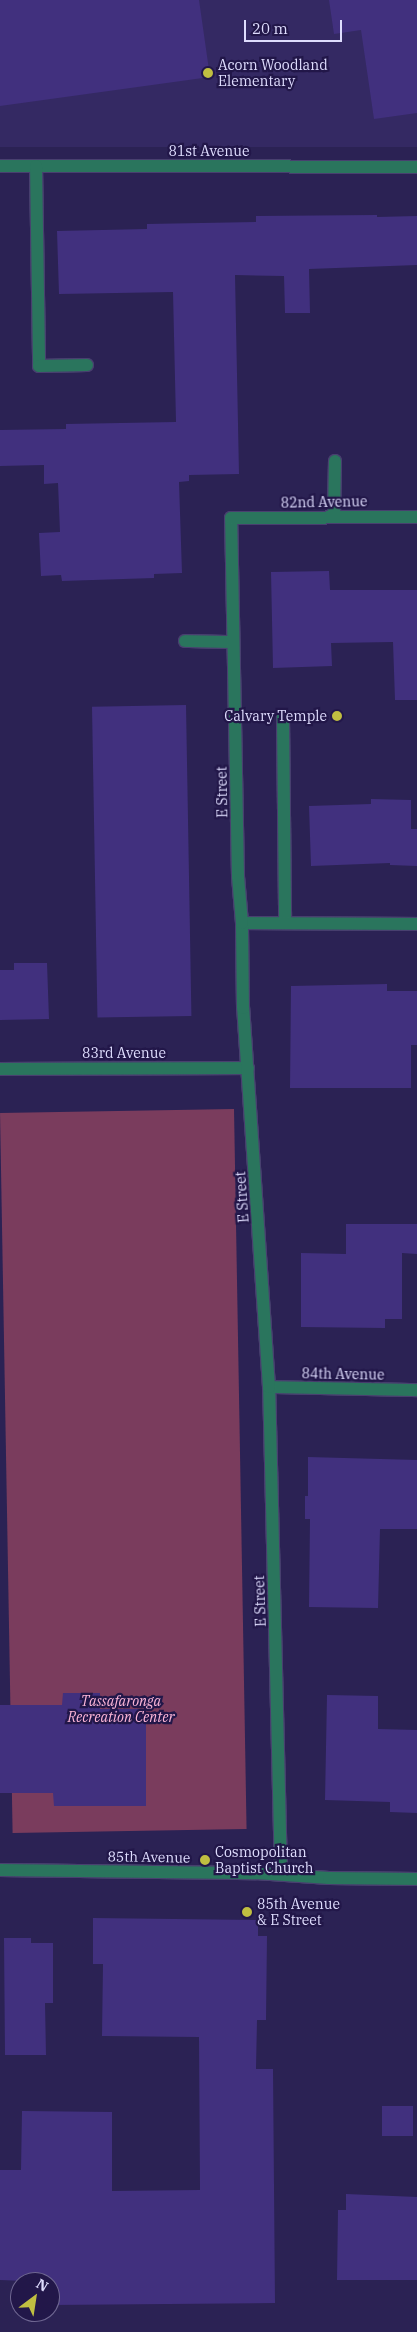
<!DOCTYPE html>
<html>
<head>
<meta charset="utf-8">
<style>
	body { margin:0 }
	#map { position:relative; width:417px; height:2332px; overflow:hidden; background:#2b2254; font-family:"IBM Plex Serif",serif }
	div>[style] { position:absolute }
	.built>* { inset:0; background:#342963; transform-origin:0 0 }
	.green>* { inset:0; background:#7a3c5d; transform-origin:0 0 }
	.building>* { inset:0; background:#41307e; transform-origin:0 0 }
	.roads { filter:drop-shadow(1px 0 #48406f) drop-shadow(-1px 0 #48406f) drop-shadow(0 1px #48406f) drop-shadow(0 -1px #48406f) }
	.minor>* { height:12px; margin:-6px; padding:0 6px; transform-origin:6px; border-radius:6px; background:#2a755d }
	.dots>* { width:14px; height:14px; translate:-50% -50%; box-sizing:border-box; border:2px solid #221749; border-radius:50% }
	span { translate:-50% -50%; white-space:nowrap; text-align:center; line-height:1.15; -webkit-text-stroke:4.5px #221749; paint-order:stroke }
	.poi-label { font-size:14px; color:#dfddfe }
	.left { translate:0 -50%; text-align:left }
	.right { translate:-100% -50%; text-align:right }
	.street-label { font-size:14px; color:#dfddfe }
	.park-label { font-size:14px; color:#feb7d9; font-style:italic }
	.north { position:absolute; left:10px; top:2272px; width:50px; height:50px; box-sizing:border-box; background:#221749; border:1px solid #6e6691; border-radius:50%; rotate:31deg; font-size:14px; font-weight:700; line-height:20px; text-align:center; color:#dfddfe }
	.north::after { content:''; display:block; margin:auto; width:18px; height:22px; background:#c0be41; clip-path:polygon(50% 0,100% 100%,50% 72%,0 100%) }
	.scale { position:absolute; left:244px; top:20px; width:98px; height:22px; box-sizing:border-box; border:2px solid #dfddfe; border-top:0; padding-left:6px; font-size:15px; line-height:18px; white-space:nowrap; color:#dfddfe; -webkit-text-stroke:4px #221749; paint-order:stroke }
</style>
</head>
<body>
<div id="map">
	<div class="built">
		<div style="left:0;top:0;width:417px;height:147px"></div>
	</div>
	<div class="green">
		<div style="left:234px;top:1109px;width:720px;height:234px;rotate:89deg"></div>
	</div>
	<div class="building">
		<div style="clip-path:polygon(0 0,199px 0,210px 77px,0 106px)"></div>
		<div style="clip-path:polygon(329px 0,417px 0,417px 113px,374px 119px,361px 30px,334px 34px)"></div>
		<div style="clip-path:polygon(377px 215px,377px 217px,417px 216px,417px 265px,309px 269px,310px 313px,285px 313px,284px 276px,235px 275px,239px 474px,189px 475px,189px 481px,179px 482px,182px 573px,154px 574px,154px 578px,62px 581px,61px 575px,41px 576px,39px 533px,60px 532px,58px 483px,44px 484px,44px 465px,0 466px,0 430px,66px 429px,66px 424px,176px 422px,173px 292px,59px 294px,57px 231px,147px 229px,147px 224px,256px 222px,256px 216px)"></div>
		<div style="clip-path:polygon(329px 571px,330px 590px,417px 590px,417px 700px,395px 700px,393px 642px,331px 643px,332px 666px,273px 668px,271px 572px)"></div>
		<div style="left:186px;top:705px;width:311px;height:94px;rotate:89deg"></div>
		<div style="clip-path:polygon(371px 799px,411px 800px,411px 829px,417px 829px,417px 866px,390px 865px,390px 863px,311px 866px,309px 806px,371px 804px)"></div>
		<div style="clip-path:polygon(14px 963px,47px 963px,49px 1019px,0 1020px,0 970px,14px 970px)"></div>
		<div style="clip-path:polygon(387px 984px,387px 991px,417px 991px,417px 1045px,411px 1045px,411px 1088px,290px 1088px,291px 986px)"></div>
		<div style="clip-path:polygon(346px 1224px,417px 1224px,417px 1254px,402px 1253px,402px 1319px,385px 1319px,385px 1328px,301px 1327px,301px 1253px,346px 1254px)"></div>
		<div style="clip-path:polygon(308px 1457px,417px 1460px,417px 1529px,380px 1529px,378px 1608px,309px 1607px,310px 1519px,305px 1519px,305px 1496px,308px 1496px)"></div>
		<div style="clip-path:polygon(63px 1693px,100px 1693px,100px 1709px,146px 1709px,146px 1806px,54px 1806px,53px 1793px,0 1793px,0 1705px,62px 1705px)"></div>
		<div style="clip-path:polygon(327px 1695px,378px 1696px,378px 1729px,417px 1730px,417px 1813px,390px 1812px,390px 1802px,325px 1800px)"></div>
		<div style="clip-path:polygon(93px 1918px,258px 1920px,258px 1936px,267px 1936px,266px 2020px,257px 2020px,256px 2069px,273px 2069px,275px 2303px,50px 2305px,50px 2282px,0 2280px,0 2170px,21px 2170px,22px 2111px,112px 2112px,112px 2191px,200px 2190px,199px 2037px,102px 2036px,103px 1964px,93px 1964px)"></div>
		<div style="clip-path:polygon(4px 1938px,31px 1938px,31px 1943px,53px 1943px,53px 2003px,45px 2003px,46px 2055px,5px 2055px)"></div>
		<div style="left:382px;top:2106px;width:31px;height:30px"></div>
		<div style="clip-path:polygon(346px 2194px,417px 2197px,417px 2280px,337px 2280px,338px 2210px,346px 2210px)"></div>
	</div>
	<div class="roads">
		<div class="minor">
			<div style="left:0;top:166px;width:417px;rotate:0.1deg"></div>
			<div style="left:36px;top:166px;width:200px;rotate:89.1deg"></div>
			<div style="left:39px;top:366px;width:48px;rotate:-1.2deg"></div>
			<div style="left:334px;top:517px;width:56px;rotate:-89deg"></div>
			<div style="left:185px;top:641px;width:48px;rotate:1.2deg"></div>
			<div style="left:283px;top:717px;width:206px;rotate:89.4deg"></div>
			<div style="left:242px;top:923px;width:175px;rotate:0.3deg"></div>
			<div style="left:0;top:1069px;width:248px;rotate:-0.2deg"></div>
			<div style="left:269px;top:1387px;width:148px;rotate:1.2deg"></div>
			<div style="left:0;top:1870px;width:256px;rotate:0.7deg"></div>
			<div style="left:256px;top:1873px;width:73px;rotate:3.9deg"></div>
			<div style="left:329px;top:1878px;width:88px;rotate:0.7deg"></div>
			<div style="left:281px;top:1873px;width:486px;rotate:-91.4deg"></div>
			<div style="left:269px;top:1387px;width:380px;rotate:-93.9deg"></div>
			<div style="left:243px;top:1008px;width:85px;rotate:-90.7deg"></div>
			<div style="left:242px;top:923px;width:47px;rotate:-94.9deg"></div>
			<div style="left:238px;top:876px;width:358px;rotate:-91.1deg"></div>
			<div style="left:231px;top:518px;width:186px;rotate:-0.3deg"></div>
		</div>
	</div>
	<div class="dots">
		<div style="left:208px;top:73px;background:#c0be41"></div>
		<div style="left:337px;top:716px;background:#c0be41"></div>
		<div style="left:205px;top:1860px;background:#c0be41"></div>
		<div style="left:247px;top:1912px;background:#c0be41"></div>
	</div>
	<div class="poi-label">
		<span class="left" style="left:218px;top:73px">Acorn Woodland<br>Elementary</span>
		<span class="right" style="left:327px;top:716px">Calvary Temple</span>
		<span class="left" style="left:215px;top:1860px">Cosmopolitan<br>Baptist Church</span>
		<span class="left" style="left:257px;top:1912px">85th Avenue<br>&amp; E Street</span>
	</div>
	<div class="street-label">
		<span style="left:209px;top:151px">81st Avenue</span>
		<span style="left:324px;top:502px;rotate:-1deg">82nd Avenue</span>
		<span style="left:222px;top:792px;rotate:-91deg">E Street</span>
		<span style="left:124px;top:1053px">83rd Avenue</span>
		<span style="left:242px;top:1197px;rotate:-94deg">E Street</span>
		<span style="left:343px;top:1374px;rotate:1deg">84th Avenue</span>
		<span style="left:260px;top:1601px;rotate:-92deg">E Street</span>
		<span style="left:149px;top:1857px;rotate:1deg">85th Avenue</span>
	</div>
	<div class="park-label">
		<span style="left:121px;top:1709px">Tassafaronga<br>Recreation Center</span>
	</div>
	<div class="north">N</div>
	<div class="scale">20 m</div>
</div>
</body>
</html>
